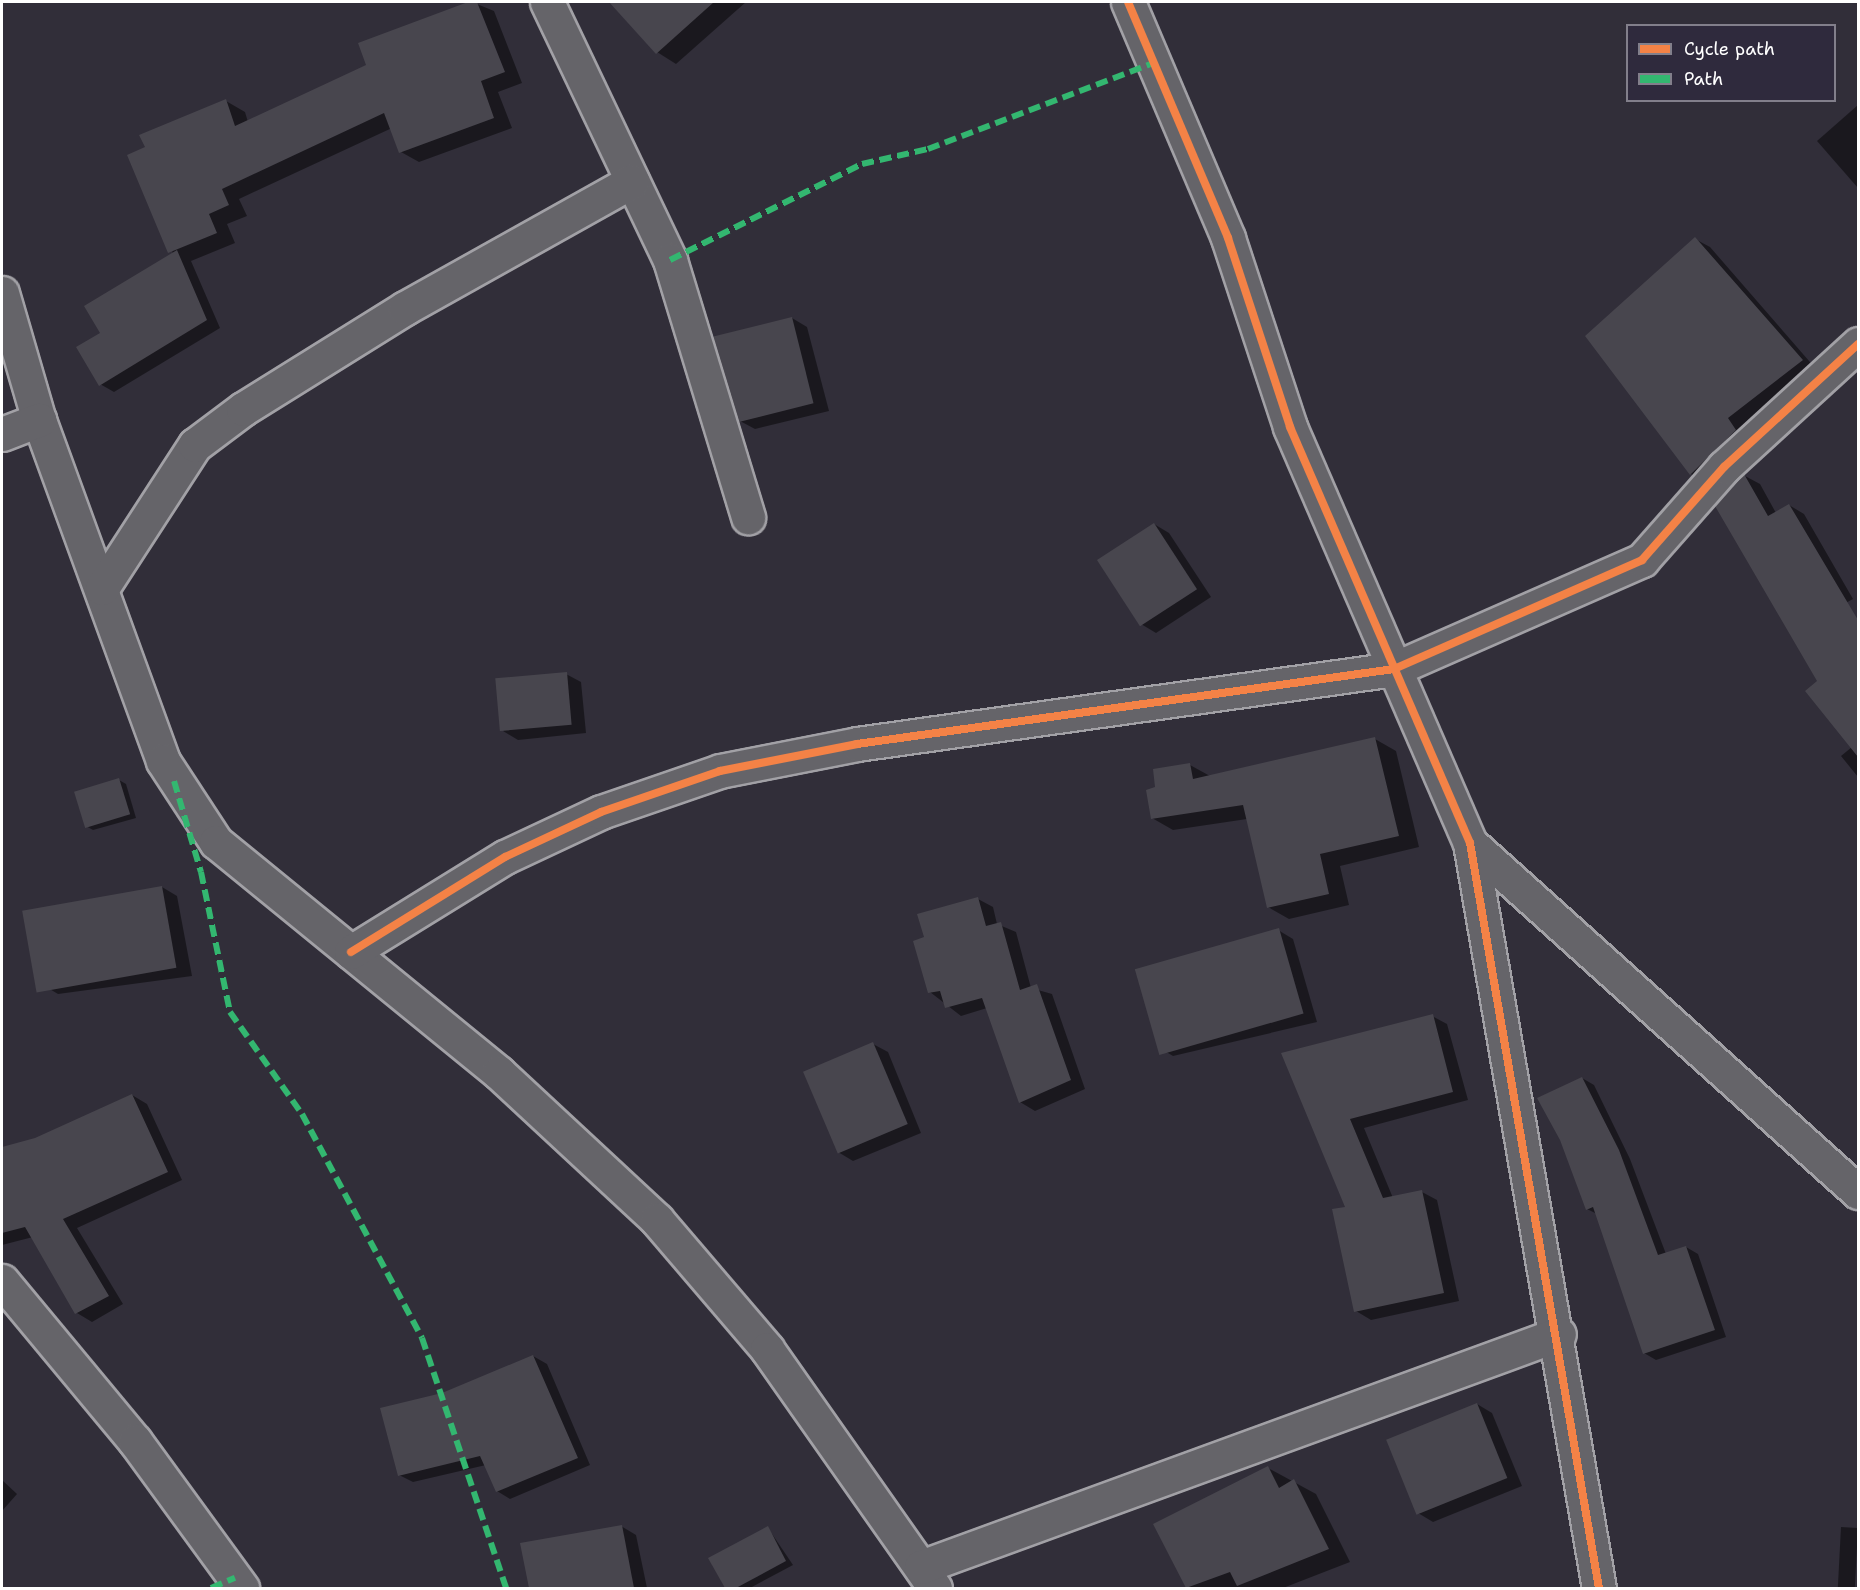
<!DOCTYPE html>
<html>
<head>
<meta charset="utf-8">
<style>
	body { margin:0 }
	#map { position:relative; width:1860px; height:1590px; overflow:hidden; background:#312e39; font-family:"Shantell Sans",sans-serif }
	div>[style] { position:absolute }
	.shadow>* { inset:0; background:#0007; transform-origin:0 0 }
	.building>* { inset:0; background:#48464e; transform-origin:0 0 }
	.roads { filter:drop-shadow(2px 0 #a2a1a6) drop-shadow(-2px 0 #a2a1a6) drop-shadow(0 2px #a2a1a6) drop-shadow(0 -2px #a2a1a6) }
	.street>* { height:33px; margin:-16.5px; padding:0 16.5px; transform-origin:16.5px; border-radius:16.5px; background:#656469 }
	.quiet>* { height:6px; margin-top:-3px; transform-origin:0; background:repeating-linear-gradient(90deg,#33b770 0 12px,transparent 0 18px) }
	.cycleway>* { height:8px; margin:-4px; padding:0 4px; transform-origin:4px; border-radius:4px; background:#f48246 }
	span { translate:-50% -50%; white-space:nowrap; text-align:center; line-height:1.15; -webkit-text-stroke:4.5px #2f2a3d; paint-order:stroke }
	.frame { position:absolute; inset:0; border:3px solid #fff; pointer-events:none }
	.legend { position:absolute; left:1626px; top:24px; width:210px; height:78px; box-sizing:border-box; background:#2f2a3d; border:2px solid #827f8b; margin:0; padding:8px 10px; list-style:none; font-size:18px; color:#fff }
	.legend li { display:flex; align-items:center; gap:12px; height:30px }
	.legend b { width:30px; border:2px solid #827f8b }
</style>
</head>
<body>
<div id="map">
	<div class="shadow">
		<div style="clip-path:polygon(472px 2px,494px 11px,522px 83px,498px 92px,512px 128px,419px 162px,401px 152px,392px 128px,239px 199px,247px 216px,227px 224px,235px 243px,191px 261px,220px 328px,114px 392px,100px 384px,102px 334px,173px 254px,147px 148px,226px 101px,245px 112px,248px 122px,368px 66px,360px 44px)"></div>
		<div style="clip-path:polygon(611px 2px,746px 2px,676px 64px,657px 52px)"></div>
		<div style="clip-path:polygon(1858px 105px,1858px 188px,1817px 141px)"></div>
		<div style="clip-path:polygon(1695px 239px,1710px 247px,1816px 369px,1741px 427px,1750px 439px,1705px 482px,1691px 474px)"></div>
		<div style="clip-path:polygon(792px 318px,807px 327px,829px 411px,755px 429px,740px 421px)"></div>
		<div style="clip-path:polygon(1745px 476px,1760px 484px,1776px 513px,1789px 505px,1804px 514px,1853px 599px,1842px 605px,1858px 624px,1858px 777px,1841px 756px,1852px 747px,1819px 681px)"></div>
		<div style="clip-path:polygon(1154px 524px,1169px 533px,1211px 597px,1156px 633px,1141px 624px)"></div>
		<div style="clip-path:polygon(566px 674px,581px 682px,586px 733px,518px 740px,503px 731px)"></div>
		<div style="clip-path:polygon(1375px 739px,1396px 751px,1419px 847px,1340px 866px,1349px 905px,1289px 919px,1268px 907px,1247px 819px,1173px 830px,1152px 818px,1157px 788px,1190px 765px,1210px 776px)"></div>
		<div style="clip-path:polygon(119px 780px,126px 784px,136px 818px,93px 830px,86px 826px)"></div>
		<div style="clip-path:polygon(162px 887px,177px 896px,192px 976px,58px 994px,43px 985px)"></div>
		<div style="clip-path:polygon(978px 899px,993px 907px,997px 924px,1016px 932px,1031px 988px,1052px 994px,1085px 1089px,1035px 1111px,1020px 1102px,987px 1008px,961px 1016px,930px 992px,925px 938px)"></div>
		<div style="clip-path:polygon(1278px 930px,1293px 939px,1317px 1022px,1173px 1056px,1158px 1047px)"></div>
		<div style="clip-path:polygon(1432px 1016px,1447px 1024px,1468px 1100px,1364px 1128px,1393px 1198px,1422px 1192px,1437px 1200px,1459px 1301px,1371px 1320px,1356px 1311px,1347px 1208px,1283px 1054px)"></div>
		<div style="clip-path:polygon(873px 1044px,888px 1052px,921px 1133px,853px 1161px,838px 1152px)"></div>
		<div style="clip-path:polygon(1582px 1078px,1594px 1085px,1630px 1159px,1666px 1254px,1686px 1247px,1698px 1254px,1726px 1337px,1656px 1360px,1644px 1353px,1597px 1214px,1587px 1209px)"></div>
		<div style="clip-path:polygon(132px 1095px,147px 1104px,182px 1180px,77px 1228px,123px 1304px,92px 1322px,77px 1313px,33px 1237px,2px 1245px,2px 1149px,36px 1140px)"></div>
		<div style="clip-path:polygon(533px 1356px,547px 1364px,590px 1465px,510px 1499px,497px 1491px,486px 1465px,413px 1482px,399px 1475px,442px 1395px)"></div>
		<div style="clip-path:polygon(1477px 1404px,1492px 1413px,1522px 1486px,1433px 1522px,1418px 1513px)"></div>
		<div style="clip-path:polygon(1268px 1468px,1316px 1494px,1350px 1562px,1283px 1588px,1187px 1588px,1155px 1525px)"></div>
		<div style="clip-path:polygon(2px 1480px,17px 1494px,2px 1511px)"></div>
		<div style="clip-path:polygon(621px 1526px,636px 1535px,647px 1588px,530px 1588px,522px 1545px)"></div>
		<div style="left:1841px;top:1527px;width:17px;height:61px;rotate:3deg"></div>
		<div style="clip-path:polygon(768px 1528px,793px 1565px,750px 1588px,727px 1588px,710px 1559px)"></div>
	</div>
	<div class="building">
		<div style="clip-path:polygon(468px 2px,477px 2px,505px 72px,481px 81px,494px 118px,399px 153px,384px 113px,222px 189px,229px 205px,209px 214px,217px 233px,168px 253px,127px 155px,145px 147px,139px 135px,226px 99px,235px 126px,366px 65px,358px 43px)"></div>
		<div style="clip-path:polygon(609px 2px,714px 2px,656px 54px)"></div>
		<div style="clip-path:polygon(1695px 237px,1803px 360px,1728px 418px,1736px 430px,1690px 475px,1585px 336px)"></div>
		<div style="clip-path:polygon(177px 250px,207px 320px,99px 386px,76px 347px,100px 333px,84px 306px)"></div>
		<div style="left:792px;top:317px;width:89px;height:81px;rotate:76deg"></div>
		<div style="clip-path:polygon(1744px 474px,1768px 516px,1789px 504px,1858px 620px,1858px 757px,1805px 691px,1817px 681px,1715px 506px)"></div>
		<div style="left:1154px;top:523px;width:79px;height:68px;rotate:57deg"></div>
		<div style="left:567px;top:672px;width:53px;height:72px;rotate:85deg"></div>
		<div style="clip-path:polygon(1375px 737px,1399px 836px,1320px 854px,1329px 894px,1267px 908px,1243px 805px,1151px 819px,1146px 790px,1155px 787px,1153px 769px,1190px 763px,1193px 779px)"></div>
		<div style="left:119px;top:778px;width:38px;height:47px;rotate:73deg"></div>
		<div style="left:162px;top:886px;width:83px;height:142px;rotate:80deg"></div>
		<div style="clip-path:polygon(978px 897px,986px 926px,1001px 922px,1020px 990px,1037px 984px,1071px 1080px,1019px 1103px,982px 998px,945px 1008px,940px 991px,928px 993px,913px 941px,924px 937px,917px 914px)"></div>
		<div style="left:1279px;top:928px;width:89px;height:150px;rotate:74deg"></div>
		<div style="clip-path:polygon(1433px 1014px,1453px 1092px,1350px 1119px,1383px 1198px,1422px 1190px,1444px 1293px,1354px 1312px,1332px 1209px,1345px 1207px,1281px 1053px)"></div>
		<div style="left:873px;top:1042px;width:89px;height:76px;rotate:67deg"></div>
		<div style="clip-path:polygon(1582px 1077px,1619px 1150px,1658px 1255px,1686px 1246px,1715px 1330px,1643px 1354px,1593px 1207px,1586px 1210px,1560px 1140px,1537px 1098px)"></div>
		<div style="clip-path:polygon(132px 1094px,168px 1172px,63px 1219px,109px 1296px,75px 1314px,25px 1227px,2px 1233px,2px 1147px,35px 1138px)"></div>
		<div style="clip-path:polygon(533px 1355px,578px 1458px,496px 1492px,480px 1456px,398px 1476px,380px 1408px,442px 1393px)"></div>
		<div style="left:1477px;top:1403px;width:81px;height:98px;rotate:68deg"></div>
		<div style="clip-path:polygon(1268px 1466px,1279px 1488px,1294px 1479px,1329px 1549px,1237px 1586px,1230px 1572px,1186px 1588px,1153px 1524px)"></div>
		<div style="clip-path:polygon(622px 1525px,634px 1588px,529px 1588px,520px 1543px)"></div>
		<div style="clip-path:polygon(768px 1526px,786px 1561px,736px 1588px,725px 1588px,708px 1558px)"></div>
	</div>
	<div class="roads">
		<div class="street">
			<div style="left:547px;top:2px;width:286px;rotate:64.5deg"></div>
			<div style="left:670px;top:260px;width:269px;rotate:73.1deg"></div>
			<div style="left:1128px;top:2px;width:256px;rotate:67deg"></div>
			<div style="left:1228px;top:238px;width:199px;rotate:71.8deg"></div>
			<div style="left:1290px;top:427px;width:453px;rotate:66.6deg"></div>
			<div style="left:1470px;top:843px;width:756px;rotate:80.18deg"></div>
			<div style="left:2px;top:293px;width:132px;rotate:73.8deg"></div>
			<div style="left:39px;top:420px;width:363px;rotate:70deg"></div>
			<div style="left:163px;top:761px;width:97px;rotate:56.8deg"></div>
			<div style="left:216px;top:842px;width:365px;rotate:39.2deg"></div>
			<div style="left:499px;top:1073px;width:216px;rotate:42.9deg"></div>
			<div style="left:657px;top:1220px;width:170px;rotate:49.5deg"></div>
			<div style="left:767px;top:1349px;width:292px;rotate:54.9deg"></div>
			<div style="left:2px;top:434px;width:40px;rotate:-21deg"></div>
			<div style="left:102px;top:588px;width:171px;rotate:-57deg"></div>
			<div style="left:195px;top:445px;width:60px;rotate:-36.9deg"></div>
			<div style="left:243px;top:409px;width:191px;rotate:-31.9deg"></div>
			<div style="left:405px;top:308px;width:260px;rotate:-29.2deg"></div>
			<div style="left:1470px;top:843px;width:522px;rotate:41.97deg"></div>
			<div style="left:351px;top:952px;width:181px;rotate:-31.7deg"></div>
			<div style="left:505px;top:857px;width:106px;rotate:-25.1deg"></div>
			<div style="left:601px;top:812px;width:126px;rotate:-19deg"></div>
			<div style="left:720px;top:771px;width:140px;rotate:-11.1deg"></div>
			<div style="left:857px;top:744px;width:542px;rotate:-7.95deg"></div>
			<div style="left:1394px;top:669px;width:271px;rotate:-23.7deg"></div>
			<div style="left:1642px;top:560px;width:124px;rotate:-48.6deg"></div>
			<div style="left:1724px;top:467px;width:182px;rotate:-42.5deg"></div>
			<div style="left:2px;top:1281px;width:208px;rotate:50.3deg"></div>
			<div style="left:135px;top:1441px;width:182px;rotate:53.9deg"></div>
			<div style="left:921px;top:1567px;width:679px;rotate:-20.06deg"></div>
		</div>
	</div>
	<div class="quiet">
		<div style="left:670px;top:260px;width:215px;rotate:-26.6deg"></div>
		<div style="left:862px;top:164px;width:68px;rotate:-12.8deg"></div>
		<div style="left:928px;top:149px;width:244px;rotate:-20.9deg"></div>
		<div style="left:174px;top:781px;width:95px;rotate:73.5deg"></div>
		<div style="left:201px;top:872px;width:143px;rotate:78.3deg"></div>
		<div style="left:230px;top:1012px;width:125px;rotate:54.8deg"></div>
		<div style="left:302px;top:1114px;width:254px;rotate:61.8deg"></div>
		<div style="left:422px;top:1338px;width:264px;rotate:71.4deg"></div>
		<div style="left:211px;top:1588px;width:26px;rotate:-23deg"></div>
	</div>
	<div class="cycleway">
		<div style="left:1128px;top:2px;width:256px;rotate:67deg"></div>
		<div style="left:1228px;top:238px;width:199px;rotate:71.8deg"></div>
		<div style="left:1290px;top:427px;width:453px;rotate:66.6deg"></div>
		<div style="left:1470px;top:843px;width:756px;rotate:80.18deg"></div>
		<div style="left:351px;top:952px;width:181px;rotate:-31.7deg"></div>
		<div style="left:505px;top:857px;width:106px;rotate:-25.1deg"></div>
		<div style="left:601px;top:812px;width:126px;rotate:-19deg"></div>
		<div style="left:720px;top:771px;width:140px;rotate:-11.1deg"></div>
		<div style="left:857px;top:744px;width:542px;rotate:-7.95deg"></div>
		<div style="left:1394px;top:669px;width:271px;rotate:-23.7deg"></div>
		<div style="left:1642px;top:560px;width:124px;rotate:-48.6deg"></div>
		<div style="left:1724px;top:467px;width:182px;rotate:-42.5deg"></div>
	</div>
	<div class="frame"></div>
	<ul class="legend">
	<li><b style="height:8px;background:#f48246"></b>Cycle path</li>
	<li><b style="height:8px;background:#33b770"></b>Path</li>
	</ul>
</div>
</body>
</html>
